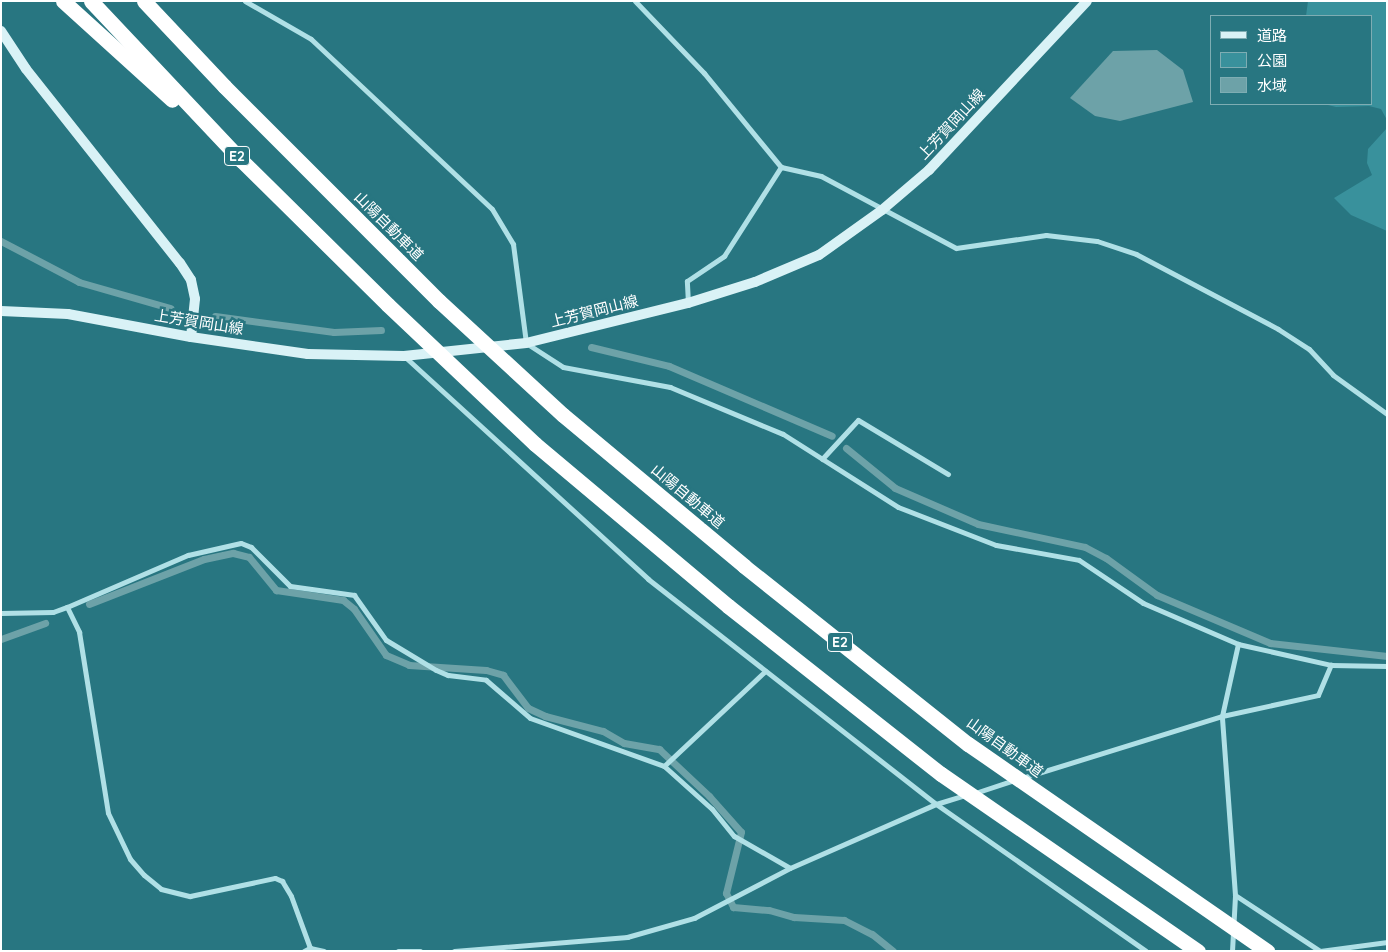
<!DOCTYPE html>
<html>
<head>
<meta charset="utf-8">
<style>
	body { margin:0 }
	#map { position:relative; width:1388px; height:952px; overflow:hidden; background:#287681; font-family:Quicksand,"Noto Sans JP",sans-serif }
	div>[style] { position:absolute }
	.green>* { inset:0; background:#39919c }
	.water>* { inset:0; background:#6da2a8 }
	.stream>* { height:7px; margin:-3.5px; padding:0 3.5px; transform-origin:3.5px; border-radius:3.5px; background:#6da2a8 }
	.street>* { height:5px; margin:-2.5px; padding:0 2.5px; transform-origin:2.5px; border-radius:2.5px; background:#b0e0e6 }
	.secondary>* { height:10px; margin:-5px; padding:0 5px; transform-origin:5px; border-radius:5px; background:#d9f2f6 }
	.highway>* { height:15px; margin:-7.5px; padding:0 7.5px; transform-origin:7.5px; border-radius:7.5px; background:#fff }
	.highway-bridge>* { height:15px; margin:-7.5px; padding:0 7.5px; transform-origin:7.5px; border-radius:7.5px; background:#fff }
	span { translate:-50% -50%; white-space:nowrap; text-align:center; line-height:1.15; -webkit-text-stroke:5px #287681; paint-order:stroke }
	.shield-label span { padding:1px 4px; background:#287681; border:1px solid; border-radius:4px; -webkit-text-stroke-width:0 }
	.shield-label { font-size:14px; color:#fff; font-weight:700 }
	.street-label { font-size:15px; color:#fff }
	.frame { position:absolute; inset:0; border:2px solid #fff; pointer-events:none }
	.legend { position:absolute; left:1210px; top:15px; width:162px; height:90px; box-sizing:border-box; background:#287681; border:1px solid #7eadb3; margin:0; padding:6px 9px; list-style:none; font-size:15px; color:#fff }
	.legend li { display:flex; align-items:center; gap:10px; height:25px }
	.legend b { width:25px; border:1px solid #7eadb3 }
</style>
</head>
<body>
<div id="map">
	<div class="green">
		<div style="clip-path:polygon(1308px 1px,1387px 1px,1387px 120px,1381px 109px,1369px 106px,1336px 107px,1324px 104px,1372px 104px,1372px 16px,1306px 16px)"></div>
		<div style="clip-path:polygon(1387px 128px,1387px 231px,1351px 215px,1334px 198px,1372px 175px,1367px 163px,1368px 149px)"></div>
	</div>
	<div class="water">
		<div style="clip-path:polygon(1157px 50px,1183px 70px,1193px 102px,1120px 121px,1095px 116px,1070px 98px,1113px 51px)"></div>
	</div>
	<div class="stream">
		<div style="left:1px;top:241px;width:88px;rotate:27.7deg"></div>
		<div style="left:79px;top:282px;width:95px;rotate:15.9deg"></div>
		<div style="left:215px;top:316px;width:120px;rotate:7.7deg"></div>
		<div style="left:334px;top:332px;width:47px;rotate:-2.4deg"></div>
		<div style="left:591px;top:347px;width:80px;rotate:13.7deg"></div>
		<div style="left:669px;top:366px;width:177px;rotate:23.2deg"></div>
		<div style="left:846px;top:448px;width:63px;rotate:39.2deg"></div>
		<div style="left:895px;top:488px;width:90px;rotate:23.4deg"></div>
		<div style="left:978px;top:524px;width:109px;rotate:12.1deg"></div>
		<div style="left:1085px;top:547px;width:24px;rotate:28deg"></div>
		<div style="left:1106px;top:558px;width:63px;rotate:36deg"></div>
		<div style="left:1157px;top:595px;width:123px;rotate:23deg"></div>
		<div style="left:1270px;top:643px;width:118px;rotate:6.3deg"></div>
		<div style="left:89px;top:604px;width:123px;rotate:-21.4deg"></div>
		<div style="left:204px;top:559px;width:30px;rotate:-12deg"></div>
		<div style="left:233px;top:553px;width:16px;rotate:14deg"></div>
		<div style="left:249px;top:557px;width:43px;rotate:50.7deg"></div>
		<div style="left:276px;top:590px;width:68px;rotate:8.5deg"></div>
		<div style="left:343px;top:600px;width:14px;rotate:39deg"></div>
		<div style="left:354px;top:609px;width:56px;rotate:55.2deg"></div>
		<div style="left:386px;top:655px;width:25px;rotate:23deg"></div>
		<div style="left:409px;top:665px;width:77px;rotate:3.7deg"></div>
		<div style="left:486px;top:670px;width:18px;rotate:16deg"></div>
		<div style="left:503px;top:675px;width:41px;rotate:52.9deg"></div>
		<div style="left:528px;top:708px;width:19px;rotate:25deg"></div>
		<div style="left:545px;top:716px;width:60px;rotate:14.5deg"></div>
		<div style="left:603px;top:731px;width:24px;rotate:30deg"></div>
		<div style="left:624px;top:743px;width:36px;rotate:10deg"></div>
		<div style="left:659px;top:749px;width:69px;rotate:43.2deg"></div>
		<div style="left:709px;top:796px;width:48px;rotate:48.4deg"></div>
		<div style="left:741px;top:832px;width:63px;rotate:103.8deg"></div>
		<div style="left:726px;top:893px;width:16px;rotate:63deg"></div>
		<div style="left:733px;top:907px;width:36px;rotate:5deg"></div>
		<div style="left:769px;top:910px;width:26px;rotate:16deg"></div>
		<div style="left:794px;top:917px;width:50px;rotate:3.4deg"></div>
		<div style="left:844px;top:920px;width:31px;rotate:27deg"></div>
		<div style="left:872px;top:934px;width:27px;rotate:39deg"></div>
		<div style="left:1px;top:639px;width:47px;rotate:-20deg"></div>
	</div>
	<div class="street">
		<div style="left:245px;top:1px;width:76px;rotate:29.9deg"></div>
		<div style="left:311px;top:39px;width:248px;rotate:43.2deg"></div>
		<div style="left:492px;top:209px;width:41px;rotate:59deg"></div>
		<div style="left:513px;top:244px;width:100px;rotate:82.5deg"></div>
		<div style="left:526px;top:343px;width:44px;rotate:33deg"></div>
		<div style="left:563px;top:367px;width:109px;rotate:10.6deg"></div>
		<div style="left:670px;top:387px;width:122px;rotate:22.6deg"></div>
		<div style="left:783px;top:434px;width:136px;rotate:32.4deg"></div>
		<div style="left:898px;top:507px;width:105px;rotate:21.2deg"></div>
		<div style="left:996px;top:545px;width:84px;rotate:10.2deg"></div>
		<div style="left:1079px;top:560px;width:77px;rotate:33.9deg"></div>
		<div style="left:1143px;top:603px;width:103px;rotate:23.3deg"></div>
		<div style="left:1238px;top:644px;width:95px;rotate:12.7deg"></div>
		<div style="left:1331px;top:665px;width:56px;rotate:1deg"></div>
		<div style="left:635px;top:1px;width:100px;rotate:46.2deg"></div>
		<div style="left:704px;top:73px;width:122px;rotate:50.7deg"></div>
		<div style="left:781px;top:167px;width:41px;rotate:12.7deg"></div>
		<div style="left:821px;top:176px;width:153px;rotate:28.1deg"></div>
		<div style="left:956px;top:248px;width:91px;rotate:-8.2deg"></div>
		<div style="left:1046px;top:235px;width:51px;rotate:6.7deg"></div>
		<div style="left:1097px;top:241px;width:41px;rotate:18.4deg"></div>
		<div style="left:1136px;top:254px;width:161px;rotate:27.8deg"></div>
		<div style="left:1278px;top:329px;width:37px;rotate:33deg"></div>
		<div style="left:1309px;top:349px;width:35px;rotate:47deg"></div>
		<div style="left:1333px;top:375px;width:67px;rotate:35.8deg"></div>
		<div style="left:688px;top:303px;width:22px;rotate:-93deg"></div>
		<div style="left:687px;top:281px;width:45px;rotate:-34deg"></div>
		<div style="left:724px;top:256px;width:106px;rotate:-57.4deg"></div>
		<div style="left:404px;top:356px;width:331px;rotate:42.4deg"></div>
		<div style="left:648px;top:579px;width:365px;rotate:38deg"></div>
		<div style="left:936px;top:804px;width:256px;rotate:35deg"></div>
		<div style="left:822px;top:459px;width:53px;rotate:-47.3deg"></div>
		<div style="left:858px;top:420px;width:105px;rotate:31deg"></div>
		<div style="left:67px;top:607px;width:132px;rotate:-23.3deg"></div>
		<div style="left:188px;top:555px;width:54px;rotate:-12.8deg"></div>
		<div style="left:241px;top:543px;width:11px;rotate:22deg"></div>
		<div style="left:251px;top:547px;width:55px;rotate:45deg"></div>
		<div style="left:290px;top:586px;width:65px;rotate:8deg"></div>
		<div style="left:354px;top:595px;width:55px;rotate:54.6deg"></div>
		<div style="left:386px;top:640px;width:58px;rotate:31deg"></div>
		<div style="left:436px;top:670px;width:13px;rotate:23deg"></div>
		<div style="left:448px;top:675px;width:38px;rotate:7deg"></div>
		<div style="left:486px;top:680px;width:58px;rotate:40.8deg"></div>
		<div style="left:530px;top:718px;width:142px;rotate:19.7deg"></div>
		<div style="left:664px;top:766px;width:64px;rotate:41.9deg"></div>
		<div style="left:712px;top:809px;width:35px;rotate:51deg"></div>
		<div style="left:734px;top:836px;width:64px;rotate:29.7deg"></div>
		<div style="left:1px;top:613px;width:52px;rotate:-1.1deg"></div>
		<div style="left:53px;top:612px;width:15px;rotate:-20deg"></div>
		<div style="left:67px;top:607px;width:28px;rotate:64deg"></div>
		<div style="left:79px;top:632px;width:183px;rotate:80.9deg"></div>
		<div style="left:108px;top:813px;width:51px;rotate:64.4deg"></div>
		<div style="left:130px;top:859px;width:21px;rotate:49deg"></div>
		<div style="left:144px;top:875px;width:22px;rotate:39deg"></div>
		<div style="left:161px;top:889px;width:30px;rotate:14deg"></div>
		<div style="left:190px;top:896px;width:87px;rotate:-12deg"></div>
		<div style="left:275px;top:878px;width:8px;rotate:23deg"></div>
		<div style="left:282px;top:881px;width:17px;rotate:59deg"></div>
		<div style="left:291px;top:896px;width:55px;rotate:69.9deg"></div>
		<div style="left:664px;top:766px;width:139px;rotate:-43.2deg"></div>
		<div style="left:1022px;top:778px;width:209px;rotate:-17.2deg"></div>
		<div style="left:1222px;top:716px;width:98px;rotate:-12.3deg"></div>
		<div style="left:1318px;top:695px;width:33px;rotate:-67deg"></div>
		<div style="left:975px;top:793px;width:41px;rotate:-18.4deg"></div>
		<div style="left:1235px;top:895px;width:102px;rotate:33.4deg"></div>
		<div style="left:1320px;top:951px;width:68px;rotate:-7.7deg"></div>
		<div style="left:304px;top:951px;width:7px;rotate:-27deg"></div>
		<div style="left:310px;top:948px;width:14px;rotate:12deg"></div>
		<div style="left:398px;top:951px;width:22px"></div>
		<div style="left:454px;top:951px;width:174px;rotate:-4.6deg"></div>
		<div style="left:627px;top:937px;width:70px;rotate:-15.8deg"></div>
		<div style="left:694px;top:918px;width:108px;rotate:-27.5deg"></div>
		<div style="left:790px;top:868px;width:159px;rotate:-23.7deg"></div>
		<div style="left:936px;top:804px;width:31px;rotate:-17deg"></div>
		<div style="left:1232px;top:951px;width:56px;rotate:-86.9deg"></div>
		<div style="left:1235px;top:895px;width:179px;rotate:-94.2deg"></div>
		<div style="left:1222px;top:716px;width:74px;rotate:-77.5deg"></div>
	</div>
	<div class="secondary">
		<div style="left:1px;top:31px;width:45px;rotate:56.7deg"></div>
		<div style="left:26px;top:69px;width:248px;rotate:51.6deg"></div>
		<div style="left:180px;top:263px;width:20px;rotate:57deg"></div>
		<div style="left:191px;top:280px;width:19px;rotate:78deg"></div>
		<div style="left:195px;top:299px;width:38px;rotate:96deg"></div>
		<div style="left:1px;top:311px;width:67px;rotate:2.6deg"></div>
		<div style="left:68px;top:314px;width:125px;rotate:10.6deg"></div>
		<div style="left:191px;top:337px;width:118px;rotate:8.3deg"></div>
		<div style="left:308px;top:354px;width:96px;rotate:1.2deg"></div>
		<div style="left:404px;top:356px;width:123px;rotate:-6.1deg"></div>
		<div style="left:526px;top:343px;width:167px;rotate:-13.9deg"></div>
		<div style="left:688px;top:303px;width:70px;rotate:-17.4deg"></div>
		<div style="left:755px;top:282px;width:69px;rotate:-22.9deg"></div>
		<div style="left:819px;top:255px;width:77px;rotate:-35.5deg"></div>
		<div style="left:882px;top:210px;width:62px;rotate:-40.4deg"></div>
		<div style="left:929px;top:170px;width:231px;rotate:-46.9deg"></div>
	</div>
	<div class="highway">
		<div style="left:63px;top:1px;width:147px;rotate:42.2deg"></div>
		<div style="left:91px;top:1px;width:219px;rotate:46.7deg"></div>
		<div style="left:241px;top:160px;width:206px;rotate:44.6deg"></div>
		<div style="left:144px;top:1px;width:117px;rotate:46.7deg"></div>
		<div style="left:224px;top:86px;width:304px;rotate:45deg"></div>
	</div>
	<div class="highway-bridge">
		<div style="left:439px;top:301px;width:168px;rotate:42.6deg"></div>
		<div style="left:563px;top:415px;width:236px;rotate:39.8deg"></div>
		<div style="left:744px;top:566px;width:286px;rotate:38.5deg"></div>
		<div style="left:968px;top:744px;width:364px;rotate:34.7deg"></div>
		<div style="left:388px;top:305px;width:202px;rotate:43.4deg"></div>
		<div style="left:535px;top:444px;width:252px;rotate:40deg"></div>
		<div style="left:728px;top:606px;width:271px;rotate:38.3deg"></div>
		<div style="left:941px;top:774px;width:312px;rotate:34.6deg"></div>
	</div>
	<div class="shield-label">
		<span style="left:237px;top:156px">E2</span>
		<span style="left:840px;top:642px">E2</span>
	</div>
	<div class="street-label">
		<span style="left:951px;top:124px;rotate:-47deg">上芳賀岡山線</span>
		<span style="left:389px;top:226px;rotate:45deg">山陽自動車道</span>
		<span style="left:594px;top:311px;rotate:-14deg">上芳賀岡山線</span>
		<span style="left:199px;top:322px;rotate:9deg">上芳賀岡山線</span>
		<span style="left:688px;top:496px;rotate:40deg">山陽自動車道</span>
		<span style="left:1005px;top:747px;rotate:36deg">山陽自動車道</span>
	</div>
	<div class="frame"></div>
	<ul class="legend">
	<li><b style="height:6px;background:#d9f2f6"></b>道路</li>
	<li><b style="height:14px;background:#39919c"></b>公園</li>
	<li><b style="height:14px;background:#6da2a8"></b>水域</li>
	</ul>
</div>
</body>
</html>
